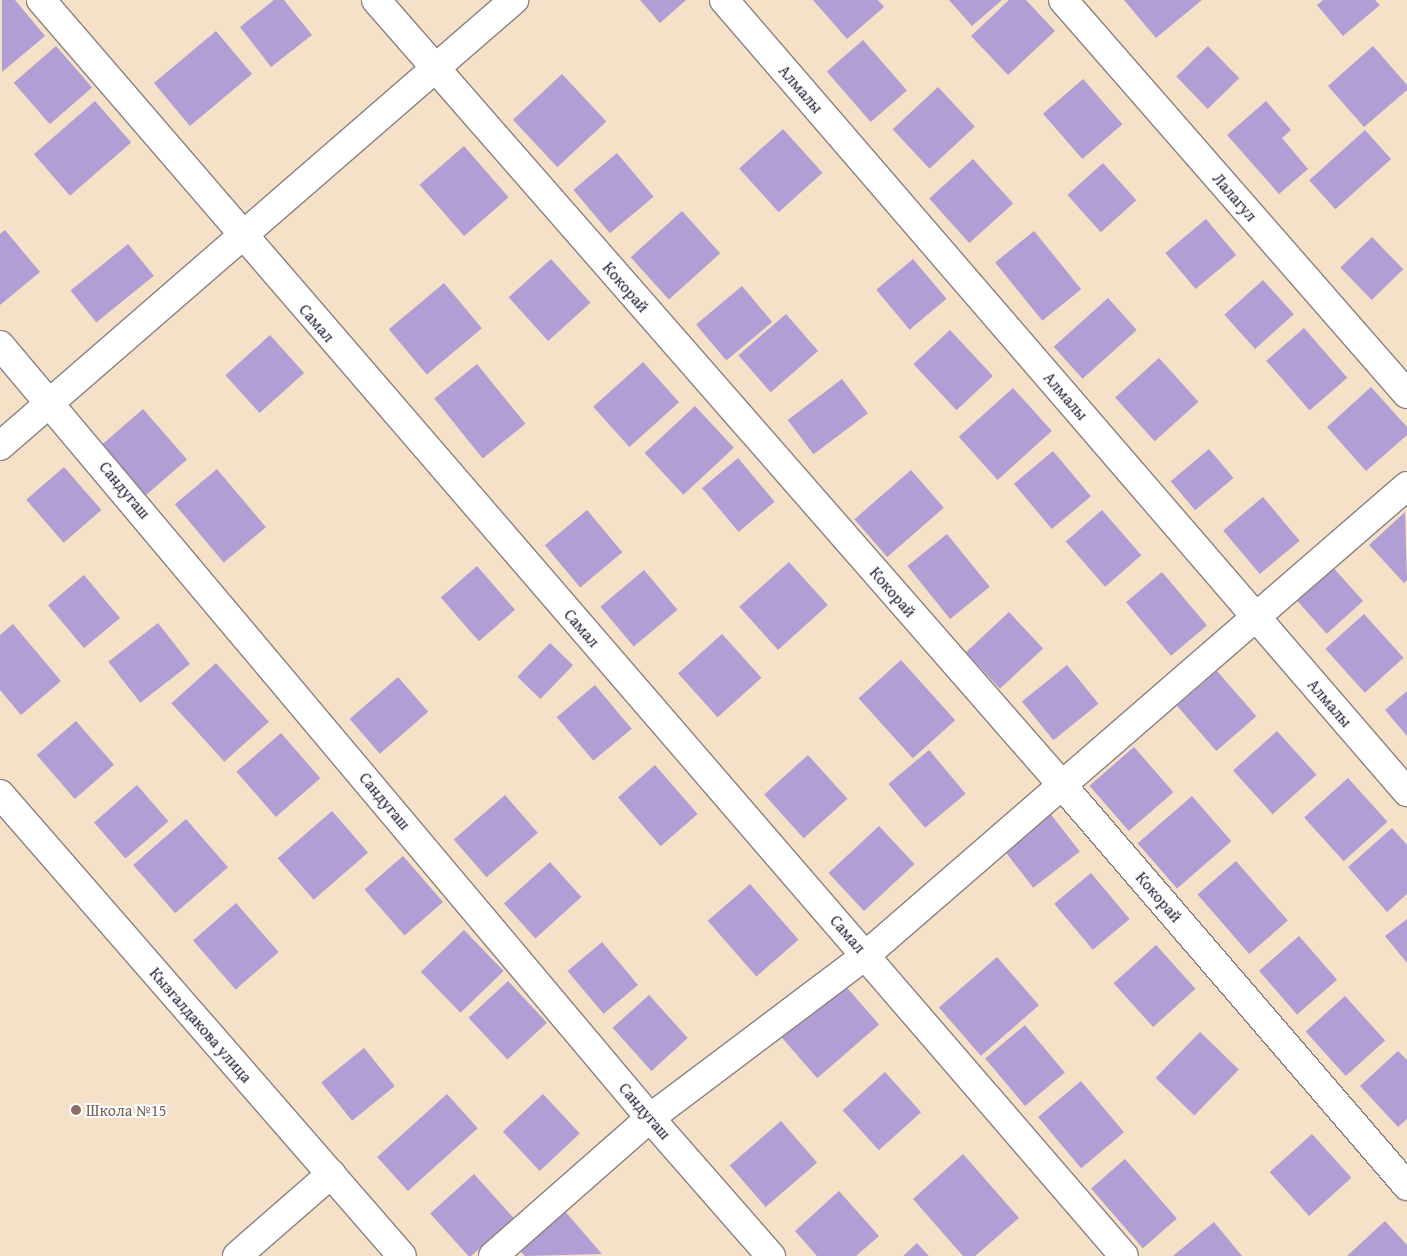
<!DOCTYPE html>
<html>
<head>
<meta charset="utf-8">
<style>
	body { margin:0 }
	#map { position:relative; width:1407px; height:1256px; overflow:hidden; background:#f5e1c8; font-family:"Gentium Book Plus",serif }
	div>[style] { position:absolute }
	.building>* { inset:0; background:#b19ed4; transform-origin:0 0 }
	.roads { filter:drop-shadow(1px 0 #8c8282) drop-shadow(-1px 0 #8c8282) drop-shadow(0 1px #8c8282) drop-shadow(0 -1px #8c8282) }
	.minor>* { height:28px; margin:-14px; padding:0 14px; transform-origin:14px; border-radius:14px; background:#fff }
	.dots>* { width:14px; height:14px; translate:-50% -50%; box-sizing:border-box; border:2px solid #fff; border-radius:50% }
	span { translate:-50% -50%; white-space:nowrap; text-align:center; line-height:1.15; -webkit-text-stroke:4px #fff; paint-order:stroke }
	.street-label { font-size:16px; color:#22223b }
	.education-label { font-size:16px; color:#785e54 }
	.left { translate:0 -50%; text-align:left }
</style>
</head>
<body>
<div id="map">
	<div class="building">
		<div style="clip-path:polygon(2px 0,15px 0,45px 36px,2px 72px)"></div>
		<div style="clip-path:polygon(274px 0,284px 0,312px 35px,271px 67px,240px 27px)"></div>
		<div style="clip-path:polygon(640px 0,686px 0,660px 23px)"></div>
		<div style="clip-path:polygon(813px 0,878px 0,884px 7px,847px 39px)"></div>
		<div style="clip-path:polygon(949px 0,1002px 0,972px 26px)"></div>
		<div style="clip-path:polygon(1009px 0,1026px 0,1055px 31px,1008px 75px,971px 36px)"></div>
		<div style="clip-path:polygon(1124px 0,1202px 0,1156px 38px)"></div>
		<div style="clip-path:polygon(1323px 0,1375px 0,1380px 5px,1343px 36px,1317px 5px)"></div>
		<div style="left:216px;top:31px;width:56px;height:81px;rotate:50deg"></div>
		<div style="left:863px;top:40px;width:67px;height:48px;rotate:49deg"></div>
		<div style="left:56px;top:46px;width:55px;height:56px;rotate:49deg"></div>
		<div style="left:1208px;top:46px;width:45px;height:44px;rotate:46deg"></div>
		<div style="clip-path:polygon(1373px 46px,1407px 85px,1407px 90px,1364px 127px,1328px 86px)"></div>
		<div style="left:562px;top:74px;width:65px;height:67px;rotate:47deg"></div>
		<div style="left:1083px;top:79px;width:60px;height:53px;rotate:49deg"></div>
		<div style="left:938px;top:87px;width:54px;height:62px;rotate:47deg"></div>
		<div style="left:95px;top:101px;width:55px;height:81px;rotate:49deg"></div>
		<div style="clip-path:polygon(1266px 101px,1291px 130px,1282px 138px,1308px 169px,1279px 194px,1227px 135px)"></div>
		<div style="left:783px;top:129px;width:59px;height:59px;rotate:48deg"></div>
		<div style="left:1365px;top:130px;width:39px;height:75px;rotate:48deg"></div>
		<div style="left:464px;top:146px;width:68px;height:59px;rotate:49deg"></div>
		<div style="left:617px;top:153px;width:57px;height:57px;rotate:50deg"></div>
		<div style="left:973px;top:159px;width:60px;height:59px;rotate:48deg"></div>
		<div style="left:1103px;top:163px;width:50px;height:48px;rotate:48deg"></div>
		<div style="left:682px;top:211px;width:57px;height:69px;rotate:48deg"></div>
		<div style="left:1206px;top:219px;width:47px;height:53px;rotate:50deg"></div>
		<div style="clip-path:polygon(5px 230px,40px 272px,0 305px,0 234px)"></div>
		<div style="left:1034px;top:231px;width:75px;height:50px;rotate:51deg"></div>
		<div style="left:1372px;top:237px;width:45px;height:44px;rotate:46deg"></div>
		<div style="left:128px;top:244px;width:41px;height:74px;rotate:51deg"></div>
		<div style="left:551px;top:259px;width:59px;height:57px;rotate:48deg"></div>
		<div style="left:913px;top:259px;width:52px;height:48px;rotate:50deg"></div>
		<div style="left:1263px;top:280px;width:46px;height:52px;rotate:48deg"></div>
		<div style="left:444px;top:283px;width:59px;height:72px;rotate:50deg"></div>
		<div style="left:742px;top:286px;width:47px;height:60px;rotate:50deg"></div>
		<div style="left:1108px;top:298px;width:43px;height:73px;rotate:48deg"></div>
		<div style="left:786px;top:314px;width:49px;height:63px;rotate:49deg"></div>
		<div style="left:1304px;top:328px;width:66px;height:50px;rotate:49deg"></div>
		<div style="left:950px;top:330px;width:63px;height:50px;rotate:47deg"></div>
		<div style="left:270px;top:335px;width:51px;height:60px;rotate:48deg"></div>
		<div style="left:1159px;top:358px;width:59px;height:59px;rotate:48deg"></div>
		<div style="left:643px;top:362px;width:54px;height:67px;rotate:48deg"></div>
		<div style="left:477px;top:364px;width:77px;height:55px;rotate:51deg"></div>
		<div style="left:842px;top:379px;width:43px;height:68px;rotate:53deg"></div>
		<div style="clip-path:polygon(1371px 387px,1407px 427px,1407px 435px,1366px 471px,1327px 427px)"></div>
		<div style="left:1013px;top:388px;width:58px;height:73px;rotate:48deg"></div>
		<div style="left:695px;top:406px;width:57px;height:69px;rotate:47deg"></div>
		<div style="left:143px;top:409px;width:67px;height:56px;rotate:49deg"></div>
		<div style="left:1209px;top:449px;width:38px;height:50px;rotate:50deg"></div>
		<div style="left:1053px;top:451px;width:59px;height:51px;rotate:50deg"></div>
		<div style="left:738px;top:458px;width:57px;height:47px;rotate:50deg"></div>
		<div style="left:64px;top:467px;width:57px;height:50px;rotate:49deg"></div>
		<div style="left:217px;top:469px;width:76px;height:55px;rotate:50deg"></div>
		<div style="left:911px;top:470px;width:50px;height:75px;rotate:49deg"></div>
		<div style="left:1263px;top:497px;width:57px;height:52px;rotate:50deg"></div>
		<div style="left:587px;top:510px;width:55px;height:55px;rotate:50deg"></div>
		<div style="left:1102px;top:510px;width:60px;height:48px;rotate:49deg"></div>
		<div style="clip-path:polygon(1405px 512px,1407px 580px,1404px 583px,1369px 545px)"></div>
		<div style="left:947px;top:534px;width:68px;height:51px;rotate:51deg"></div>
		<div style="left:789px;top:562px;width:58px;height:67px;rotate:48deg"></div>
		<div style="left:1329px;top:563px;width:51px;height:49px;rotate:48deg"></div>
		<div style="left:477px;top:566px;width:58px;height:48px;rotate:49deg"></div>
		<div style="left:644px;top:570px;width:52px;height:57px;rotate:50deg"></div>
		<div style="left:1162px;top:572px;width:70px;height:47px;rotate:50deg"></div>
		<div style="left:84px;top:575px;width:56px;height:47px;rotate:50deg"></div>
		<div style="left:1009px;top:612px;width:50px;height:59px;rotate:47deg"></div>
		<div style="left:1364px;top:614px;width:59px;height:52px;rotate:48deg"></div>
		<div style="left:158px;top:623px;width:52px;height:63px;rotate:52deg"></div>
		<div style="clip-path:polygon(13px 624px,61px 681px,21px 715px,0 690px,0 635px)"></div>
		<div style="left:722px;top:634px;width:59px;height:59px;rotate:48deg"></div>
		<div style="left:550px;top:643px;width:32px;height:47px;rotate:44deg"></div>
		<div style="left:901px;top:660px;width:81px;height:57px;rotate:48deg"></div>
		<div style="left:216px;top:663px;width:79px;height:60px;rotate:48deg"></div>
		<div style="left:1067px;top:665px;width:50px;height:58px;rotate:51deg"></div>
		<div style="left:1217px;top:671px;width:60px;height:53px;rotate:49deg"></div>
		<div style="left:398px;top:677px;width:46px;height:64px;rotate:49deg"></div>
		<div style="left:595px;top:685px;width:57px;height:50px;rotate:50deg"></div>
		<div style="clip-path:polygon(1407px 691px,1407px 736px,1385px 710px)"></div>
		<div style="left:76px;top:721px;width:58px;height:52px;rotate:49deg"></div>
		<div style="left:1277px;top:731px;width:59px;height:59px;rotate:48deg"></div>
		<div style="left:281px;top:733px;width:60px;height:59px;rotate:49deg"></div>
		<div style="left:1134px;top:747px;width:60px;height:59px;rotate:49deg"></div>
		<div style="left:929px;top:750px;width:57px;height:53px;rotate:50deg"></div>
		<div style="left:808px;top:755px;width:59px;height:59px;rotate:48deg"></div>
		<div style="left:655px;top:765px;width:65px;height:49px;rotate:49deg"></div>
		<div style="left:1348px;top:778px;width:59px;height:59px;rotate:48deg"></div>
		<div style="left:137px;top:785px;width:48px;height:57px;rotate:49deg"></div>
		<div style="left:505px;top:795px;width:50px;height:68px;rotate:49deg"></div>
		<div style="left:1192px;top:796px;width:60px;height:72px;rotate:49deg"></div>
		<div style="left:332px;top:811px;width:55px;height:72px;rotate:49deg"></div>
		<div style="left:1049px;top:812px;width:50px;height:59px;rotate:52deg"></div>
		<div style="left:186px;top:819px;width:64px;height:70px;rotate:49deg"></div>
		<div style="left:879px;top:826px;width:52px;height:69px;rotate:47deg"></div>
		<div style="clip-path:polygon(1392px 828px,1407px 845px,1407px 894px,1387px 912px,1348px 867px)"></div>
		<div style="left:403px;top:856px;width:61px;height:51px;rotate:49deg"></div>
		<div style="left:1236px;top:861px;width:79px;height:51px;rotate:49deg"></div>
		<div style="left:550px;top:862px;width:47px;height:62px;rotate:48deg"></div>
		<div style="left:1091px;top:873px;width:60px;height:48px;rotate:50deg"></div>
		<div style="left:750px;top:884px;width:74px;height:56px;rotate:49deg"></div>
		<div style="left:236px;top:903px;width:65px;height:57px;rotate:49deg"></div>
		<div style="clip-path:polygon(1407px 919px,1407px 963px,1385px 936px)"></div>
		<div style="left:464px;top:930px;width:57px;height:60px;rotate:46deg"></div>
		<div style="left:1299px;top:936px;width:58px;height:53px;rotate:49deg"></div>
		<div style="left:602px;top:942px;width:56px;height:45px;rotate:50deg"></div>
		<div style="left:1156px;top:945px;width:59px;height:57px;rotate:48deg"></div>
		<div style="left:997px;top:957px;width:64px;height:77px;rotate:49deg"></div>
		<div style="left:508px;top:981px;width:57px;height:54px;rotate:47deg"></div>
		<div style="left:843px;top:983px;width:55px;height:82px;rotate:49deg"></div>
		<div style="left:649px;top:995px;width:58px;height:49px;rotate:48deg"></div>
		<div style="left:1345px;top:996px;width:60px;height:53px;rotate:48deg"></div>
		<div style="left:1025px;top:1025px;width:62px;height:52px;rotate:50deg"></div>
		<div style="left:1200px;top:1032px;width:54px;height:64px;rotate:44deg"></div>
		<div style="left:364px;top:1048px;width:49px;height:55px;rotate:51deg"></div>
		<div style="clip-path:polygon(1398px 1051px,1407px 1060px,1407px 1119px,1398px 1127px,1360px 1086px)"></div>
		<div style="left:885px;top:1072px;width:54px;height:57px;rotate:48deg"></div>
		<div style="left:1081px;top:1081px;width:67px;height:56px;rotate:50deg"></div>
		<div style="left:447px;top:1094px;width:46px;height:94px;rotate:48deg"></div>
		<div style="left:543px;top:1094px;width:54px;height:55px;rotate:47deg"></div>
		<div style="left:781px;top:1121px;width:55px;height:68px;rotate:49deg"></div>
		<div style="left:1312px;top:1134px;width:59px;height:57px;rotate:48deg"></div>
		<div style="clip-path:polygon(963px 1154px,1019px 1218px,975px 1256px,963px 1256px,913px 1199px)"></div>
		<div style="left:1125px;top:1159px;width:79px;height:45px;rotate:49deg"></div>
		<div style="left:474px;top:1174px;width:59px;height:59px;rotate:48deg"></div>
		<div style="clip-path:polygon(839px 1191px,879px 1236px,856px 1256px,817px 1256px,795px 1231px)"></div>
		<div style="clip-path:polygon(563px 1209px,602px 1254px,525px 1256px,518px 1249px)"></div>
		<div style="clip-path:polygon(1385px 1221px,1407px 1245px,1407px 1256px,1347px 1256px)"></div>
		<div style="clip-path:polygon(1214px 1222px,1242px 1256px,1173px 1256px)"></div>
		<div style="clip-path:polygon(917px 1243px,929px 1256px,903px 1256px)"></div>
	</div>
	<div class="roads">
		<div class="minor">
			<div style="left:41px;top:0;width:1658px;rotate:49.23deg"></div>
			<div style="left:376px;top:0;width:1043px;rotate:48.85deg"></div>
			<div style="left:1062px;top:785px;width:529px;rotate:49.29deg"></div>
			<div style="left:724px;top:0;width:1046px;rotate:49.23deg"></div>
			<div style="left:1063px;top:0;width:523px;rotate:48.88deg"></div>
			<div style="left:0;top:345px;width:1010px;rotate:49.94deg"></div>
			<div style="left:650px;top:1118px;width:184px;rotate:48.8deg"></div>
			<div style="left:0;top:446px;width:681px;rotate:-40.95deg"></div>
			<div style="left:0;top:794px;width:612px;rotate:48.97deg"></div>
			<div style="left:237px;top:1256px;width:125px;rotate:-41.1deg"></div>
			<div style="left:493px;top:1256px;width:209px;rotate:-41.3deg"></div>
			<div style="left:650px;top:1118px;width:271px;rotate:-37deg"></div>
			<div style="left:866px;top:955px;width:716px;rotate:-40.92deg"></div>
		</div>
	</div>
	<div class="dots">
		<div style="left:76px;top:1110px;background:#8d6e63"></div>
	</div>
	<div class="street-label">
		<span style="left:801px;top:89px;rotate:49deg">Алмалы</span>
		<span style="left:1235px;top:197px;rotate:49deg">Лалагул</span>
		<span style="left:626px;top:287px;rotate:49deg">Кокорай</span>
		<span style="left:317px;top:323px;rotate:49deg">Самал</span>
		<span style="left:1066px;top:396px;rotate:49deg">Алмалы</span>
		<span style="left:125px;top:490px;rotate:50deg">Сандугаш</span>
		<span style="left:893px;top:592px;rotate:49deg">Кокорай</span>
		<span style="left:582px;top:628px;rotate:49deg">Самал</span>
		<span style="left:1330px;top:703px;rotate:49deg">Алмалы</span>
		<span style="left:385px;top:801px;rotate:50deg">Сандугаш</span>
		<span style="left:1159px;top:897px;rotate:49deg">Кокорай</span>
		<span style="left:848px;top:934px;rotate:49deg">Самал</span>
		<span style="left:201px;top:1025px;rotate:49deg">Кызгалдакова улица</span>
		<span style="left:645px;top:1111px;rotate:49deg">Сандугаш</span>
	</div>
	<div class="education-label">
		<span class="left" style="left:86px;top:1110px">Школа №15</span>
	</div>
</div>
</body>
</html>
